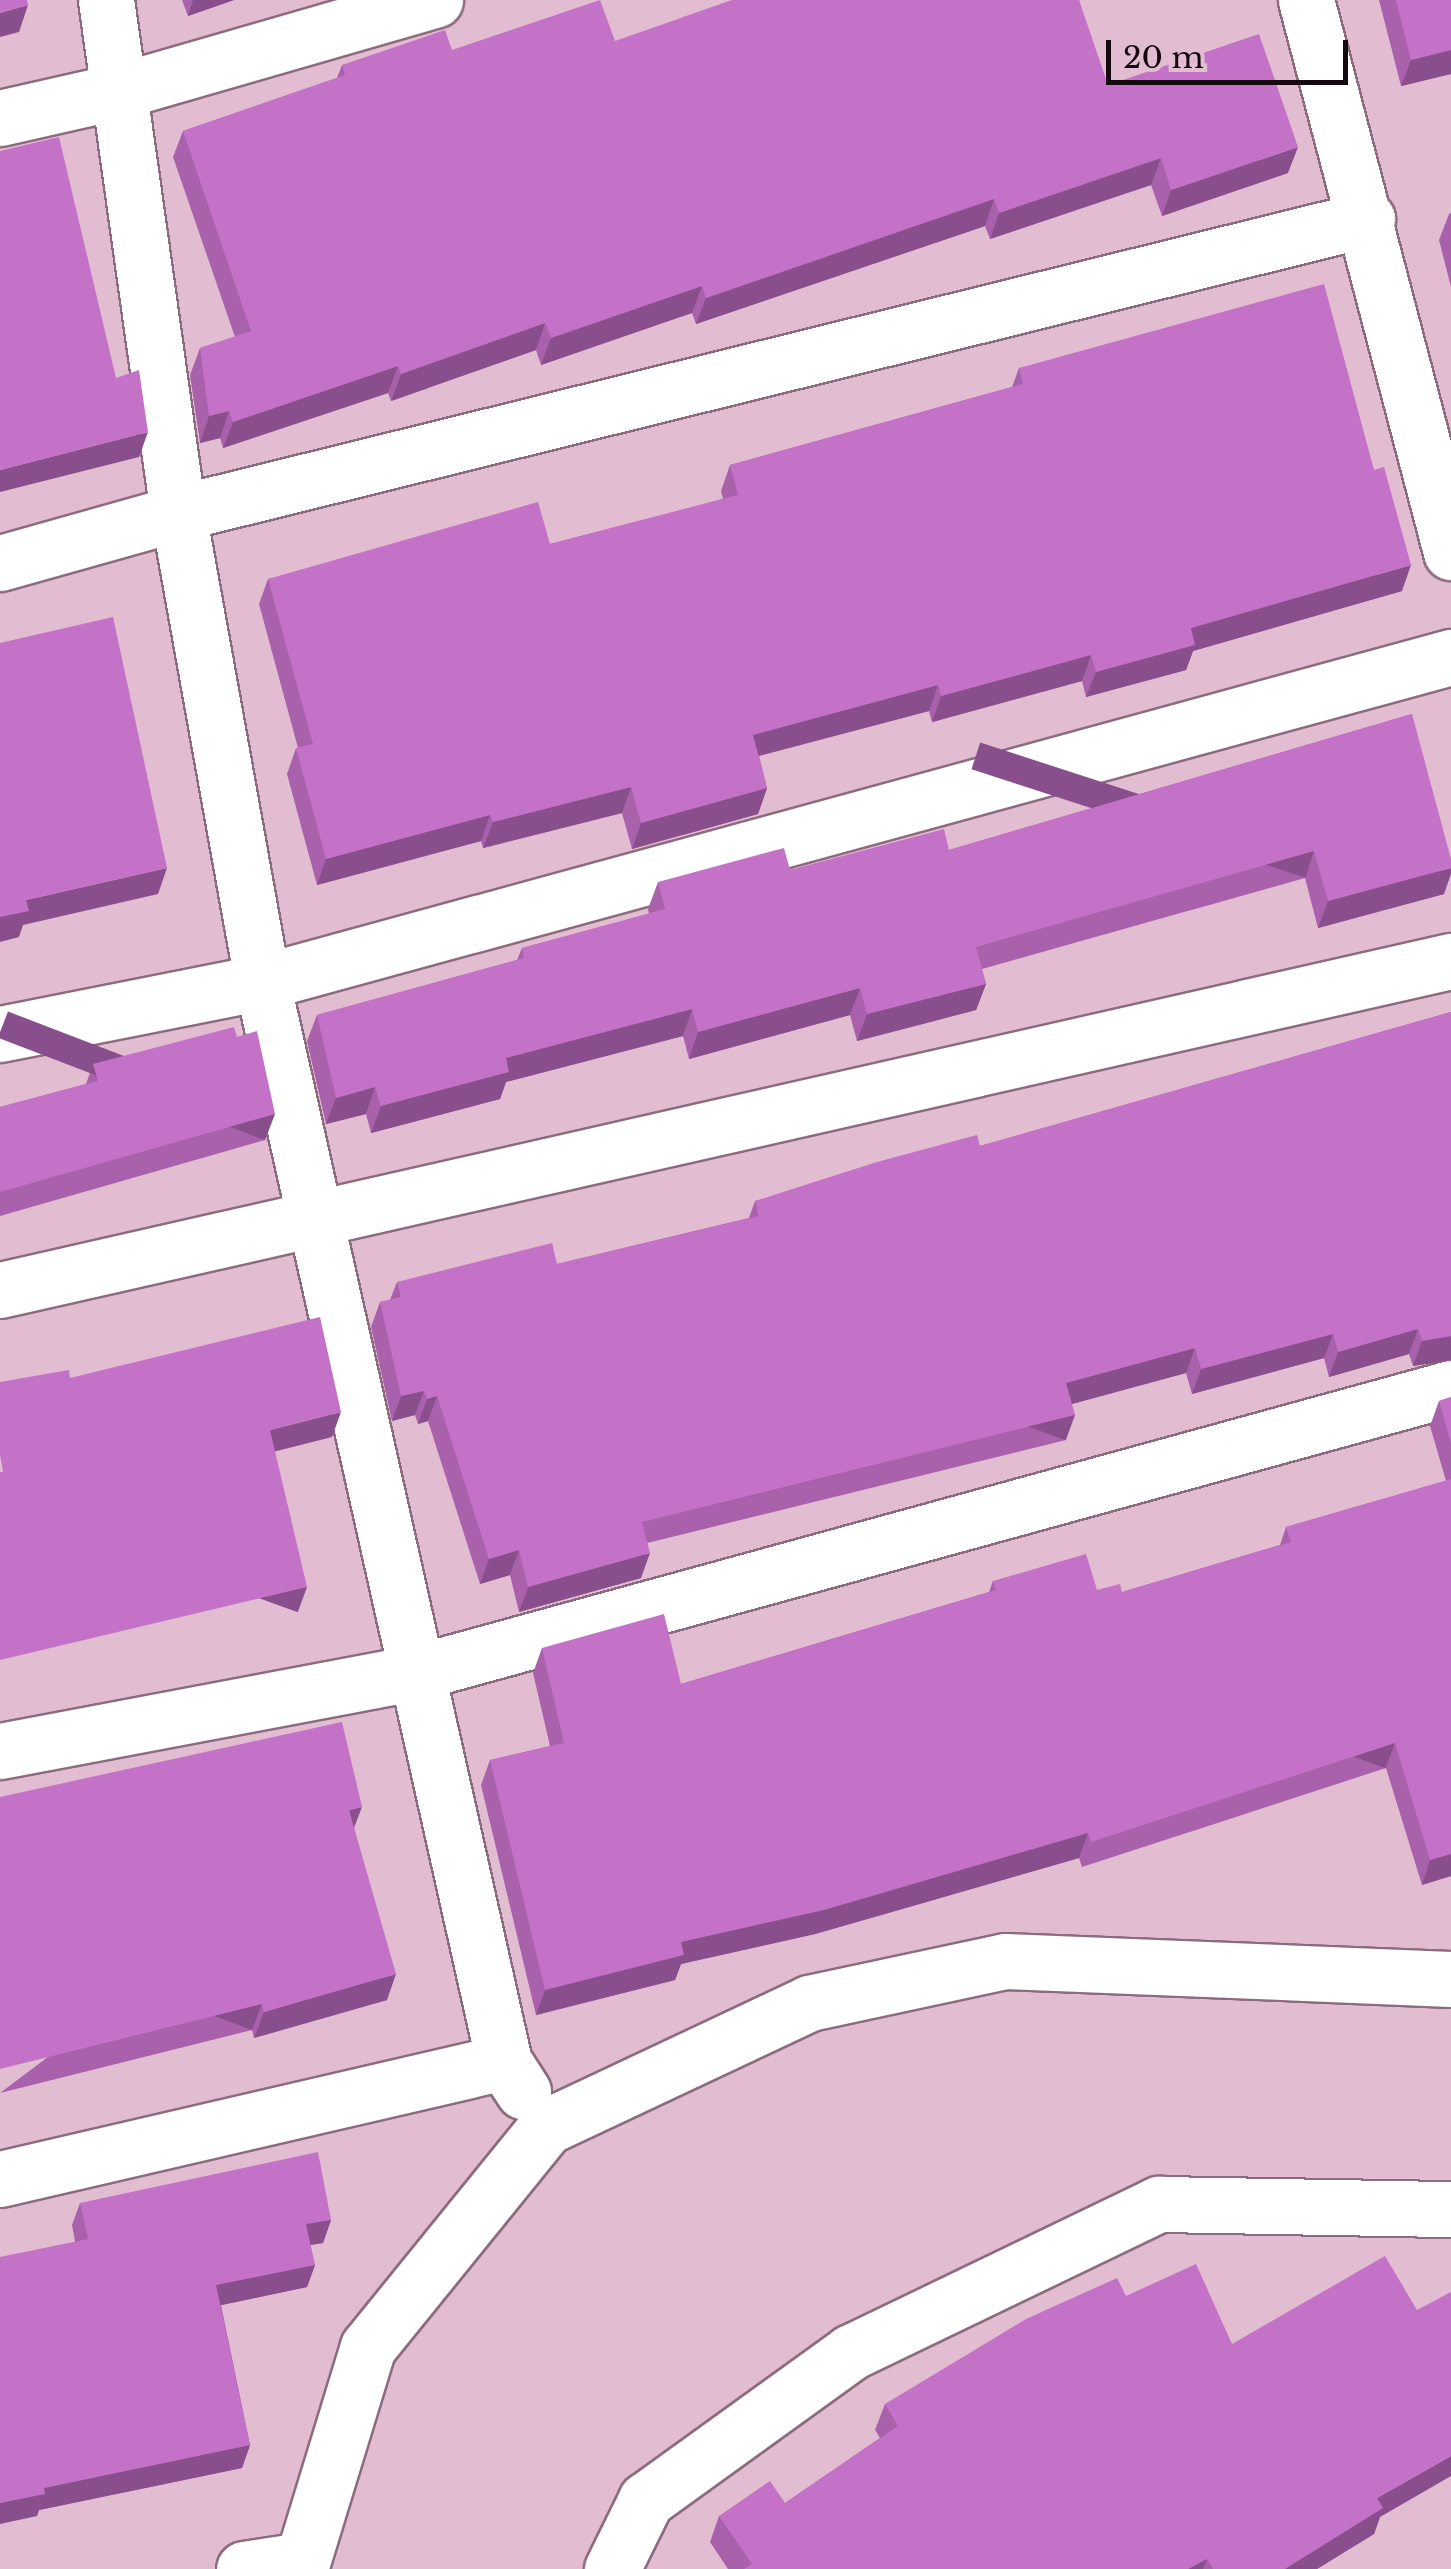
<!DOCTYPE html>
<html>
<head>
<meta charset="utf-8">
<style>
	body { margin:0 }
	#map { position:relative; width:1451px; height:2569px; overflow:hidden; background:#e2bcd0; font-family:"Libre Baskerville",serif }
	div>[style] { position:absolute }
	.roads { filter:drop-shadow(2px 0 #8d6b7e) drop-shadow(-2px 0 #8d6b7e) drop-shadow(0 2px #8d6b7e) drop-shadow(0 -2px #8d6b7e) }
	.minor>* { height:55px; margin:-27.5px; padding:0 27.5px; transform-origin:27.5px; border-radius:27.5px; background:#fff }
	.wall>* { inset:0; background:#a961ac }
	.shaded-wall>* { inset:0; background:#894f8c; transform-origin:0 0 }
	.building>* { inset:0; background:#c471c8 }
	span { translate:-50% -50%; white-space:nowrap; text-align:center; line-height:1.15; -webkit-text-stroke:10px #e2bcd0; paint-order:stroke }
	.scale { position:absolute; left:1106px; top:40px; width:242px; height:45px; box-sizing:border-box; border:5px solid #15090f; border-top:0; padding-left:12px; font-size:30px; line-height:35px; white-space:nowrap; color:#15090f; -webkit-text-stroke:8px #e2bcd0; paint-order:stroke }
</style>
</head>
<body>
<div id="map">
	<div class="roads">
		<div class="minor">
			<div style="left:106px;top:0;width:518px;rotate:82.01deg"></div>
			<div style="left:178px;top:513px;width:476px;rotate:79.8deg"></div>
			<div style="left:262px;top:982px;width:1107px;rotate:77.37deg"></div>
			<div style="left:1306px;top:0;width:571px;rotate:75.28deg"></div>
			<div style="left:0;top:118px;width:122px;rotate:-12.8deg"></div>
			<div style="left:119px;top:91px;width:329px;rotate:-16.1deg"></div>
			<div style="left:0;top:563px;width:185px;rotate:-15.7deg"></div>
			<div style="left:178px;top:513px;width:1225px;rotate:-13.89deg"></div>
			<div style="left:0;top:1034px;width:267px;rotate:-11.2deg"></div>
			<div style="left:262px;top:982px;width:1233px;rotate:-15.29deg"></div>
			<div style="left:0;top:1290px;width:1488px;rotate:-12.78deg"></div>
			<div style="left:0;top:1751px;width:421px;rotate:-10.7deg"></div>
			<div style="left:414px;top:1673px;width:1075px;rotate:-15.37deg"></div>
			<div style="left:0;top:2179px;width:517px;rotate:-13.07deg"></div>
			<div style="left:504px;top:2062px;width:35px;rotate:57deg"></div>
			<div style="left:244px;top:2569px;width:59px;rotate:-8.8deg"></div>
			<div style="left:300px;top:2569px;width:232px;rotate:-73deg"></div>
			<div style="left:368px;top:2347px;width:283px;rotate:-51deg"></div>
			<div style="left:546px;top:2127px;width:291px;rotate:-25.2deg"></div>
			<div style="left:809px;top:2003px;width:200px;rotate:-12.1deg"></div>
			<div style="left:1005px;top:1961px;width:446px;rotate:2.3deg"></div>
			<div style="left:612px;top:2569px;width:77px;rotate:-63.8deg"></div>
			<div style="left:646px;top:2500px;width:253px;rotate:-35.8deg"></div>
			<div style="left:851px;top:2352px;width:342px;rotate:-25.7deg"></div>
			<div style="left:1159px;top:2204px;width:292px;rotate:1deg"></div>
		</div>
	</div>
	<div class="wall">
		<div style="clip-path:polygon(182px 0,234px 0,188px 16px)"></div>
		<div style="clip-path:polygon(1379px 0,1451px 0,1451px 74px,1401px 86px)"></div>
		<div style="clip-path:polygon(615px 41px,1108px 85px,1288px 173px,1162px 216px,1151px 185px,990px 239px,985px 226px,696px 324px,692px 313px,541px 365px,536px 350px,391px 401px,388px 393px,223px 448px,220px 438px,200px 443px,190px 375px,200px 348px,235px 337px,173px 157px,183px 131px,337px 78px,342px 65px,452px 50px)"></div>
		<div style="clip-path:polygon(1451px 213px,1451px 287px,1439px 240px,1449px 214px)"></div>
		<div style="clip-path:polygon(1019px 368px,1402px 591px,1193px 651px,1186px 670px,1086px 697px,1082px 681px,932px 722px,929px 711px,759px 756px,767px 788px,758px 814px,632px 849px,622px 813px,483px 848px,481px 841px,317px 885px,287px 774px,296px 748px,298px 748px,259px 604px,268px 579px,550px 544px,723px 499px,721px 491px,730px 465px,1012px 387px)"></div>
		<div style="clip-path:polygon(1412px 714px,1444px 894px,1318px 928px,1305px 878px,982px 969px,986px 984px,976px 1010px,857px 1041px,850px 1015px,689px 1059px,683px 1036px,506px 1082px,500px 1099px,371px 1133px,366px 1114px,326px 1124px,307px 1041px,317px 1015px,517px 960px,522px 948px,649px 914px,648px 909px,658px 882px,790px 870px,949px 850px)"></div>
		<div style="clip-path:polygon(1451px 1012px,1451px 1360px,1413px 1366px,1409px 1354px,1329px 1377px,1324px 1358px,1192px 1394px,1186px 1373px,1072px 1404px,1066px 1440px,647px 1543px,641px 1578px,519px 1612px,510px 1575px,480px 1584px,428px 1421px,418px 1424px,415px 1415px,392px 1421px,371px 1327px,380px 1302px,390px 1300px,397px 1282px,557px 1264px,749px 1218px,755px 1201px,980px 1146px)"></div>
		<div style="clip-path:polygon(93px 1064px,265px 1140px,0 1216px,0 1107px,86px 1084px)"></div>
		<div style="clip-path:polygon(1451px 1397px,1451px 1876px,1422px 1885px,1386px 1768px,1082px 1867px,1079px 1858px,815px 1934px,681px 1964px,675px 1980px,536px 2015px,481px 1785px,490px 1760px,550px 1746px,533px 1673px,542px 1648px,681px 1684px,989px 1592px,993px 1581px,1122px 1592px,1280px 1545px,1286px 1527px,1446px 1481px,1430px 1426px,1439px 1401px)"></div>
		<div style="clip-path:polygon(354px 1827px,387px 2000px,254px 2038px,252px 2030px,0 2093px)"></div>
		<div style="clip-path:polygon(80px 2203px,331px 2220px,323px 2243px,310px 2245px,315px 2265px,307px 2287px,221px 2305px,250px 2445px,242px 2468px,39px 2510px,37px 2516px,75px 2241px,72px 2225px)"></div>
		<div style="clip-path:polygon(1126px 2296px,1232px 2344px,1380px 2517px,1374px 2534px,1317px 2569px,728px 2569px,710px 2542px,719px 2516px,785px 2503px,880px 2438px,875px 2430px,885px 2404px)"></div>
	</div>
	<div class="shaded-wall">
		<div style="clip-path:polygon(193px 0,234px 0,188px 16px)"></div>
		<div style="clip-path:polygon(28px 5px,19px 32px,0 37px,0 13px)"></div>
		<div style="clip-path:polygon(1451px 50px,1451px 74px,1401px 86px,1411px 60px)"></div>
		<div style="clip-path:polygon(1298px 147px,1288px 173px,1162px 216px,1171px 190px)"></div>
		<div style="clip-path:polygon(1161px 158px,1151px 185px,990px 239px,999px 213px)"></div>
		<div style="clip-path:polygon(994px 199px,985px 226px,696px 324px,706px 298px)"></div>
		<div style="clip-path:polygon(702px 286px,692px 313px,541px 365px,551px 338px)"></div>
		<div style="clip-path:polygon(545px 323px,536px 350px,391px 401px,401px 374px)"></div>
		<div style="clip-path:polygon(398px 366px,388px 393px,223px 448px,233px 422px)"></div>
		<div style="clip-path:polygon(229px 411px,220px 438px,200px 443px,209px 416px)"></div>
		<div style="clip-path:polygon(148px 432px,139px 457px,0 492px,0 470px)"></div>
		<div style="clip-path:polygon(1411px 565px,1402px 591px,1193px 651px,1186px 670px,1086px 697px,1096px 672px,1191px 628px)"></div>
		<div style="clip-path:polygon(1091px 655px,1082px 681px,932px 722px,941px 696px)"></div>
		<div style="clip-path:polygon(938px 685px,929px 711px,743px 760px,753px 735px)"></div>
		<div style="clip-path:polygon(631px 787px,622px 813px,483px 848px,493px 822px)"></div>
		<div style="clip-path:polygon(767px 788px,758px 814px,632px 849px,641px 823px)"></div>
		<div style="clip-path:polygon(490px 815px,481px 841px,317px 885px,326px 859px)"></div>
		<div style="left:1314px;top:851px;width:28px;height:351px;rotate:108deg"></div>
		<div style="clip-path:polygon(167px 868px,158px 894px,23px 925px,19px 937px,0 942px,0 917px,26px 900px)"></div>
		<div style="clip-path:polygon(1451px 868px,1451px 874px,1444px 894px,1318px 928px,1328px 901px)"></div>
		<div style="clip-path:polygon(986px 984px,976px 1010px,857px 1041px,867px 1014px)"></div>
		<div style="clip-path:polygon(860px 988px,850px 1015px,689px 1059px,698px 1032px)"></div>
		<div style="clip-path:polygon(692px 1009px,683px 1036px,506px 1082px,500px 1099px,371px 1133px,381px 1106px,506px 1058px)"></div>
		<div style="clip-path:polygon(375px 1087px,366px 1114px,326px 1124px,336px 1098px)"></div>
		<div style="left:275px;top:1114px;width:28px;height:286px;rotate:111deg"></div>
		<div style="clip-path:polygon(1418px 1329px,1409px 1354px,1329px 1377px,1338px 1352px)"></div>
		<div style="clip-path:polygon(1333px 1334px,1324px 1358px,1192px 1394px,1201px 1369px)"></div>
		<div style="clip-path:polygon(1451px 1336px,1451px 1360px,1413px 1366px,1422px 1341px)"></div>
		<div style="clip-path:polygon(1195px 1348px,1186px 1373px,1057px 1408px,1066px 1383px)"></div>
		<div style="clip-path:polygon(424px 1391px,415px 1415px,392px 1421px,401px 1396px)"></div>
		<div style="clip-path:polygon(437px 1396px,428px 1421px,418px 1424px,427px 1399px)"></div>
		<div style="clip-path:polygon(341px 1412px,332px 1437px,261px 1455px,270px 1430px)"></div>
		<div style="left:1075px;top:1415px;width:27px;height:446px;rotate:110deg"></div>
		<div style="clip-path:polygon(519px 1550px,510px 1575px,480px 1584px,489px 1559px)"></div>
		<div style="clip-path:polygon(650px 1553px,641px 1578px,519px 1612px,528px 1587px)"></div>
		<div style="left:307px;top:1587px;width:27px;height:316px;rotate:110deg"></div>
		<div style="left:1395px;top:1743px;width:27px;height:320px;rotate:110deg"></div>
		<div style="clip-path:polygon(362px 1807px,352px 1833px,349px 1810px)"></div>
		<div style="clip-path:polygon(1088px 1833px,1079px 1858px,815px 1934px,681px 1964px,675px 1980px,536px 2015px,545px 1990px,681px 1942px)"></div>
		<div style="clip-path:polygon(1451px 1854px,1451px 1876px,1422px 1885px,1430px 1860px)"></div>
		<div style="clip-path:polygon(396px 1974px,387px 2000px,254px 2038px,264px 2012px)"></div>
		<div style="left:262px;top:2004px;width:28px;height:270px;rotate:111deg"></div>
		<div style="clip-path:polygon(331px 2220px,323px 2243px,298px 2247px,306px 2224px)"></div>
		<div style="clip-path:polygon(315px 2265px,307px 2287px,208px 2308px,216px 2285px)"></div>
		<div style="clip-path:polygon(250px 2445px,242px 2468px,39px 2510px,37px 2516px,0 2524px,0 2503px,44px 2488px)"></div>
		<div style="clip-path:polygon(1451px 2456px,1451px 2476px,1380px 2517px,1374px 2534px,1317px 2569px,1285px 2569px,1377px 2498px)"></div>
		<div style="clip-path:polygon(1207px 2559px,1203px 2569px,1188px 2569px)"></div>
	</div>
	<div class="building">
		<div style="clip-path:polygon(0 0,27px 0,28px 5px,0 13px)"></div>
		<div style="clip-path:polygon(600px 0,615px 41px,732px 0,1079px 0,1108px 85px,1259px 34px,1298px 147px,1171px 190px,1161px 158px,999px 213px,994px 199px,706px 298px,702px 286px,551px 338px,545px 323px,401px 374px,398px 366px,233px 422px,229px 411px,209px 416px,200px 348px,251px 331px,183px 131px,345px 75px,342px 65px,445px 30px,452px 50px)"></div>
		<div style="clip-path:polygon(1396px 0,1451px 0,1451px 50px,1411px 60px)"></div>
		<div style="clip-path:polygon(59px 137px,116px 378px,139px 370px,148px 432px,0 470px,0 151px)"></div>
		<div style="clip-path:polygon(1324px 284px,1374px 470px,1384px 467px,1411px 565px,1191px 628px,1195px 645px,1096px 672px,1091px 655px,941px 696px,938px 685px,753px 735px,767px 788px,641px 823px,631px 787px,493px 822px,490px 815px,326px 859px,296px 748px,313px 744px,268px 579px,538px 502px,550px 544px,738px 495px,730px 465px,1023px 384px,1019px 368px)"></div>
		<div style="clip-path:polygon(113px 617px,167px 868px,26px 900px,29px 911px,0 917px,0 643px)"></div>
		<div style="clip-path:polygon(1412px 714px,1451px 859px,1451px 868px,1328px 901px,1314px 851px,976px 947px,986px 984px,867px 1014px,860px 988px,698px 1032px,692px 1009px,506px 1058px,509px 1072px,381px 1106px,375px 1087px,336px 1098px,317px 1015px,524px 958px,522px 948px,665px 909px,658px 882px,784px 848px,790px 870px,944px 829px,949px 850px)"></div>
		<div style="clip-path:polygon(1451px 1012px,1451px 1336px,1422px 1341px,1418px 1329px,1338px 1352px,1333px 1334px,1201px 1369px,1195px 1348px,1066px 1383px,1075px 1415px,642px 1522px,650px 1553px,528px 1587px,519px 1550px,489px 1559px,437px 1396px,427px 1399px,424px 1391px,401px 1396px,380px 1302px,401px 1297px,397px 1282px,552px 1243px,557px 1264px,759px 1216px,755px 1201px,877px 1162px,977px 1135px,980px 1146px)"></div>
		<div style="clip-path:polygon(234px 1027px,237px 1037px,257px 1031px,275px 1114px,0 1192px,0 1107px,98px 1081px,93px 1064px)"></div>
		<div style="clip-path:polygon(320px 1317px,341px 1412px,270px 1430px,307px 1587px,0 1660px,0 1472px,3px 1472px,0 1454px,0 1382px,69px 1370px,70px 1378px)"></div>
		<div style="clip-path:polygon(1451px 1397px,1451px 1443px,1439px 1401px)"></div>
		<div style="clip-path:polygon(1451px 1479px,1451px 1854px,1430px 1860px,1395px 1743px,1091px 1842px,1088px 1833px,824px 1910px,681px 1942px,684px 1955px,545px 1990px,490px 1760px,564px 1743px,542px 1648px,664px 1614px,681px 1684px,996px 1590px,993px 1581px,1086px 1554px,1097px 1590px,1120px 1584px,1122px 1592px,1291px 1542px,1286px 1527px)"></div>
		<div style="clip-path:polygon(342px 1722px,362px 1807px,349px 1810px,396px 1974px,264px 2012px,262px 2004px,0 2069px,0 1797px)"></div>
		<div style="clip-path:polygon(318px 2152px,331px 2220px,306px 2224px,315px 2265px,216px 2285px,250px 2445px,44px 2488px,45px 2494px,0 2503px,0 2257px,88px 2239px,80px 2203px)"></div>
		<div style="clip-path:polygon(1385px 2256px,1417px 2310px,1451px 2292px,1451px 2456px,1377px 2498px,1383px 2508px,1285px 2569px,1213px 2569px,1207px 2559px,1188px 2569px,744px 2569px,752px 2564px,719px 2516px,770px 2481px,785px 2503px,898px 2426px,885px 2404px,1026px 2319px,1117px 2278px,1126px 2296px,1196px 2264px,1232px 2344px)"></div>
	</div>
	<div class="scale">20 m</div>
</div>
</body>
</html>
